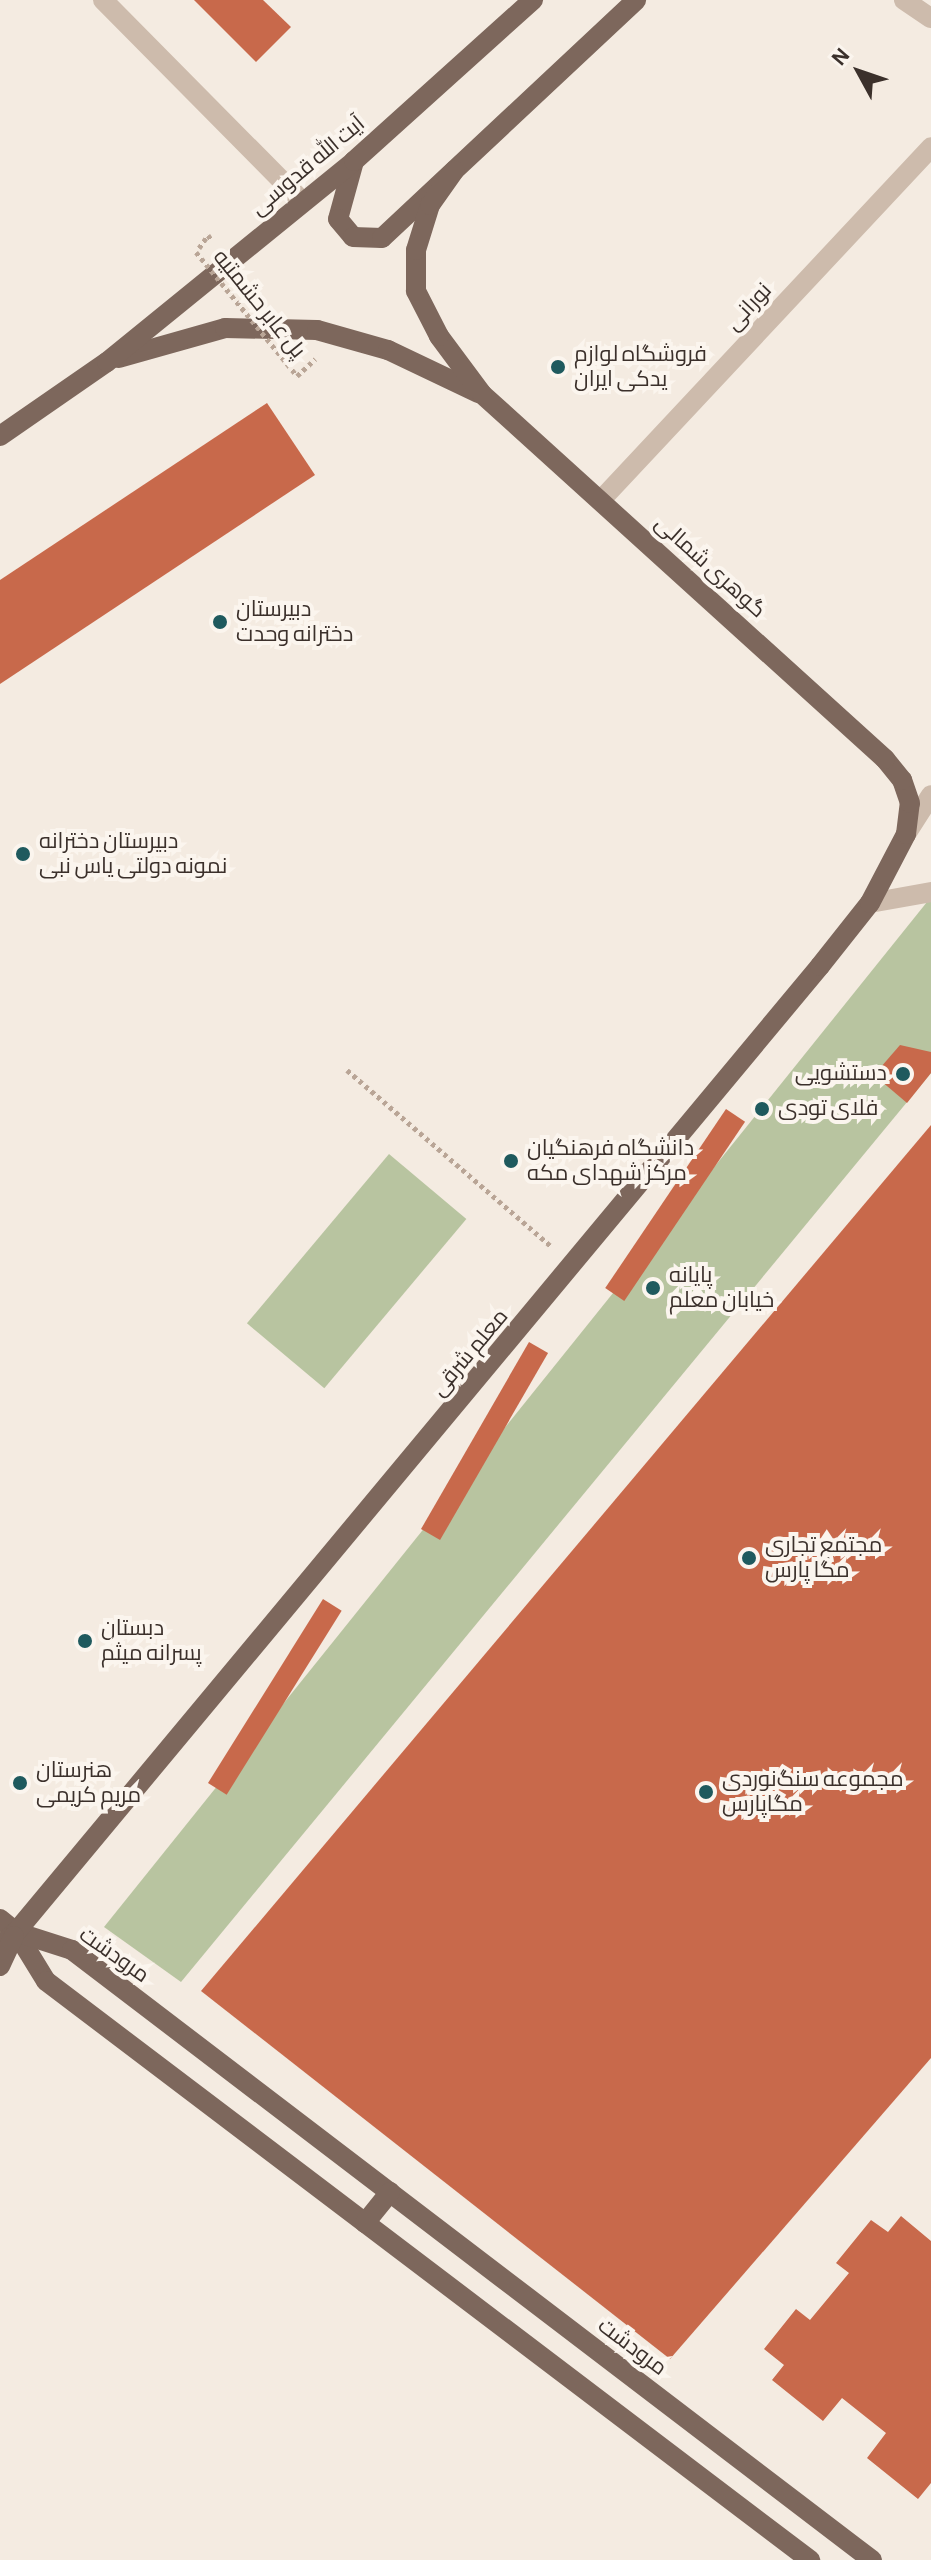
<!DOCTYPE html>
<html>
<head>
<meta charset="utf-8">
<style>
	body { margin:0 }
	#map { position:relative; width:931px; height:2560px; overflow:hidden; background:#f4ebe1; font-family:"Alegreya Sans",Cairo,sans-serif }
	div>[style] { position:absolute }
	.green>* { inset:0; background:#b8c4a0; transform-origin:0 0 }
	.building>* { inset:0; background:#c8694b; transform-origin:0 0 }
	.path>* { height:5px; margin-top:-2.5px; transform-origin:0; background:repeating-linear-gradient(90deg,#b9a596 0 4px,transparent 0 8px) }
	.minor>* { height:20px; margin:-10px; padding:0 10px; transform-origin:10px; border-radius:10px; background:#cdbbac }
	.major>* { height:20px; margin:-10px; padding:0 10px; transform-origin:10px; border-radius:10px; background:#7d675c }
	.path-bridge>* { height:5px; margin-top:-2.5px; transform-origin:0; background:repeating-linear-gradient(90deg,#b9a596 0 4px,transparent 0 8px) }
	.dots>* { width:22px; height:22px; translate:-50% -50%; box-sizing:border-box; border:4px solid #fbf5ee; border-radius:50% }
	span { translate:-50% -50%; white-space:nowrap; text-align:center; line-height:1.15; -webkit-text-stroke:8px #fbf5ee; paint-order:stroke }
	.street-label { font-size:22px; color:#3b302b }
	.poi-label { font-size:22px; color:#3b302b }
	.left { translate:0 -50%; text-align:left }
	.right { translate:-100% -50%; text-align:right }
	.north { position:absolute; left:819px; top:32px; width:80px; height:80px; -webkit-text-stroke:6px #fbf5ee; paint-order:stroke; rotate:310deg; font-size:22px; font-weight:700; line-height:32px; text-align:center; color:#3b302b }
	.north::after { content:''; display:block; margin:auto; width:28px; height:36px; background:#3b302b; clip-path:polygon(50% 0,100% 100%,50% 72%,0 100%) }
</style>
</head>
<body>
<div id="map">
	<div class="green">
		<div style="clip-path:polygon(931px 897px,931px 1073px,181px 1982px,104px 1927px)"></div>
		<div style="left:389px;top:1154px;width:101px;height:221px;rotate:40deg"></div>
	</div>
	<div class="building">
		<div style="clip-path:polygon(194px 0,263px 0,291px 27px,256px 62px)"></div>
		<div style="clip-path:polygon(267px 403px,315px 475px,0 684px,0 580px)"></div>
		<div style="clip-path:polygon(900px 1045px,931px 1052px,931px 1073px,907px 1103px,874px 1075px)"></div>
		<div style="left:726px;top:1109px;width:23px;height:216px;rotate:34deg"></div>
		<div style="clip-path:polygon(931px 1125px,931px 2058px,670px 2359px,201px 1991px)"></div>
		<div style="left:529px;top:1342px;width:22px;height:216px;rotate:30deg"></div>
		<div style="left:323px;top:1599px;width:22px;height:217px;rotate:32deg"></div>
		<div style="clip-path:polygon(901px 2216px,931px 2241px,931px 2483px,918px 2499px,867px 2458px,886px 2433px,842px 2398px,823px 2421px,772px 2380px,784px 2365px,764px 2349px,796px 2309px,810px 2320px,849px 2273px,836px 2263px,871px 2220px,888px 2232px)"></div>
	</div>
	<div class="path">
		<div style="left:199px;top:248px;width:16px;rotate:-55deg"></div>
		<div style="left:208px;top:235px;width:7px;rotate:56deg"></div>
		<div style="left:297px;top:376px;width:25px;rotate:-43deg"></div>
		<div style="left:347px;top:1070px;width:271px;rotate:40.8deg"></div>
	</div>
	<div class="minor">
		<div style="left:103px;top:0;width:284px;rotate:45.3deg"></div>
		<div style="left:904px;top:0;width:32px;rotate:34deg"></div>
		<div style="left:601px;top:500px;width:483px;rotate:-46.9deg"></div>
		<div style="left:906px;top:834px;width:46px;rotate:-57.3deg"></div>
		<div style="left:870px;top:903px;width:62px;rotate:-10.2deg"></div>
	</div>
	<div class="major">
		<div style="left:354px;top:161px;width:60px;rotate:105.4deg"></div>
		<div style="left:338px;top:219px;width:23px;rotate:50deg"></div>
		<div style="left:353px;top:237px;width:29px;rotate:2deg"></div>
		<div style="left:382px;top:238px;width:348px;rotate:-43.1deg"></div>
		<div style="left:119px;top:358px;width:110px;rotate:-15.8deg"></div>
		<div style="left:225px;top:328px;width:92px;rotate:1.2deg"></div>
		<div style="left:317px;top:330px;width:74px;rotate:15.7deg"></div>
		<div style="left:388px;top:350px;width:100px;rotate:25.5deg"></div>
		<div style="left:0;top:436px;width:130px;rotate:-34.7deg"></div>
		<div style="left:107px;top:362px;width:318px;rotate:-39.1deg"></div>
		<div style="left:354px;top:161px;width:241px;rotate:-42deg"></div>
		<div style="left:0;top:1919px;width:21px;rotate:39deg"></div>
		<div style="left:16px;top:1932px;width:57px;rotate:58.5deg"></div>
		<div style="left:46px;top:1981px;width:959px;rotate:37.16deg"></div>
		<div style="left:16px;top:1932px;width:59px;rotate:17.8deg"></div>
		<div style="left:72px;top:1950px;width:1006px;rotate:37.33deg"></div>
		<div style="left:0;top:1945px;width:21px;rotate:-39deg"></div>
		<div style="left:16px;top:1932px;width:1257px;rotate:-50.23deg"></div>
		<div style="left:820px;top:966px;width:80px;rotate:-51.6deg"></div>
		<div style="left:870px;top:903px;width:78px;rotate:-62.4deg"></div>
		<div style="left:906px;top:834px;width:31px;rotate:-83deg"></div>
		<div style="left:910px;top:803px;width:24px;rotate:-109deg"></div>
		<div style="left:902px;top:780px;width:27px;rotate:-129deg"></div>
		<div style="left:885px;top:759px;width:544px;rotate:-137.83deg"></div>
		<div style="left:482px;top:394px;width:72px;rotate:-126.6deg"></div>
		<div style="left:439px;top:336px;width:51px;rotate:-117.1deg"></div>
		<div style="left:416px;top:291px;width:41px;rotate:-90deg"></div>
		<div style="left:416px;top:250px;width:47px;rotate:-72.7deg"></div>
		<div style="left:430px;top:205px;width:42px;rotate:-54.8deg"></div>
		<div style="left:0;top:1966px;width:33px;rotate:-65deg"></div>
		<div style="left:365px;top:2223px;width:40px;rotate:-51deg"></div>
	</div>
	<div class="path-bridge">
		<div style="left:196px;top:252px;width:160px;rotate:50.8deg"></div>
	</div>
	<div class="dots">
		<div style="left:558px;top:367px;background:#1f5a5e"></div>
		<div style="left:220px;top:622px;background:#1f5a5e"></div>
		<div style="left:23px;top:854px;background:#1f5a5e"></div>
		<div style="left:903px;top:1074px;background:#1f5a5e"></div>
		<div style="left:762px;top:1109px;background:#1f5a5e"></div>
		<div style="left:511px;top:1161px;background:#1f5a5e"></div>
		<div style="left:653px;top:1288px;background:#1f5a5e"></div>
		<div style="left:749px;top:1558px;background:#1f5a5e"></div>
		<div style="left:85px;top:1641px;background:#1f5a5e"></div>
		<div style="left:20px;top:1783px;background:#1f5a5e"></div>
		<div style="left:706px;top:1792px;background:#1f5a5e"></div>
	</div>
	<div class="street-label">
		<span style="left:308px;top:166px;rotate:-40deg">آیت الله قدوسی</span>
		<span style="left:259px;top:304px;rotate:51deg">پل عابر حشمتیه</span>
		<span style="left:749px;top:307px;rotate:-47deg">نورانی</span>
		<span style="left:710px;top:567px;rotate:42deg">گوهری شمالی</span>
		<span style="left:470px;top:1353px;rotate:-50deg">معلم شرقی</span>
		<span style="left:114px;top:1955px;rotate:35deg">مرودشت</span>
		<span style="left:632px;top:2347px;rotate:37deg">مرودشت</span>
	</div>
	<div class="poi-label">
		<span class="left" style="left:574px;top:367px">فروشگاه لوازم<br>یدکی ایران</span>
		<span class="left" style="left:236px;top:622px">دبیرستان<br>دخترانه وحدت</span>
		<span class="left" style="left:39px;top:854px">دبیرستان دخترانه<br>نمونه دولتی یاس نبی</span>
		<span class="right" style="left:887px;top:1074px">دستشویی</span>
		<span class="left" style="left:778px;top:1109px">فلای تودی</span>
		<span class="left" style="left:527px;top:1161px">دانشگاه فرهنگیان<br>مرکز شهدای مکه</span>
		<span class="left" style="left:669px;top:1288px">پایانه<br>خیابان معلم</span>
		<span class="left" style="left:765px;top:1558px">مجتمع تجاری<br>مگا پارس</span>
		<span class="left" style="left:101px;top:1641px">دبستان<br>پسرانه میثم</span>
		<span class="left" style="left:36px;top:1783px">هنرستان<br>مریم کریمی</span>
		<span class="left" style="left:722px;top:1792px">مجموعه سنگ‌نوردی<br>مگاپارس</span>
	</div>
	<div class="north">N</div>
</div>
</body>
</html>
